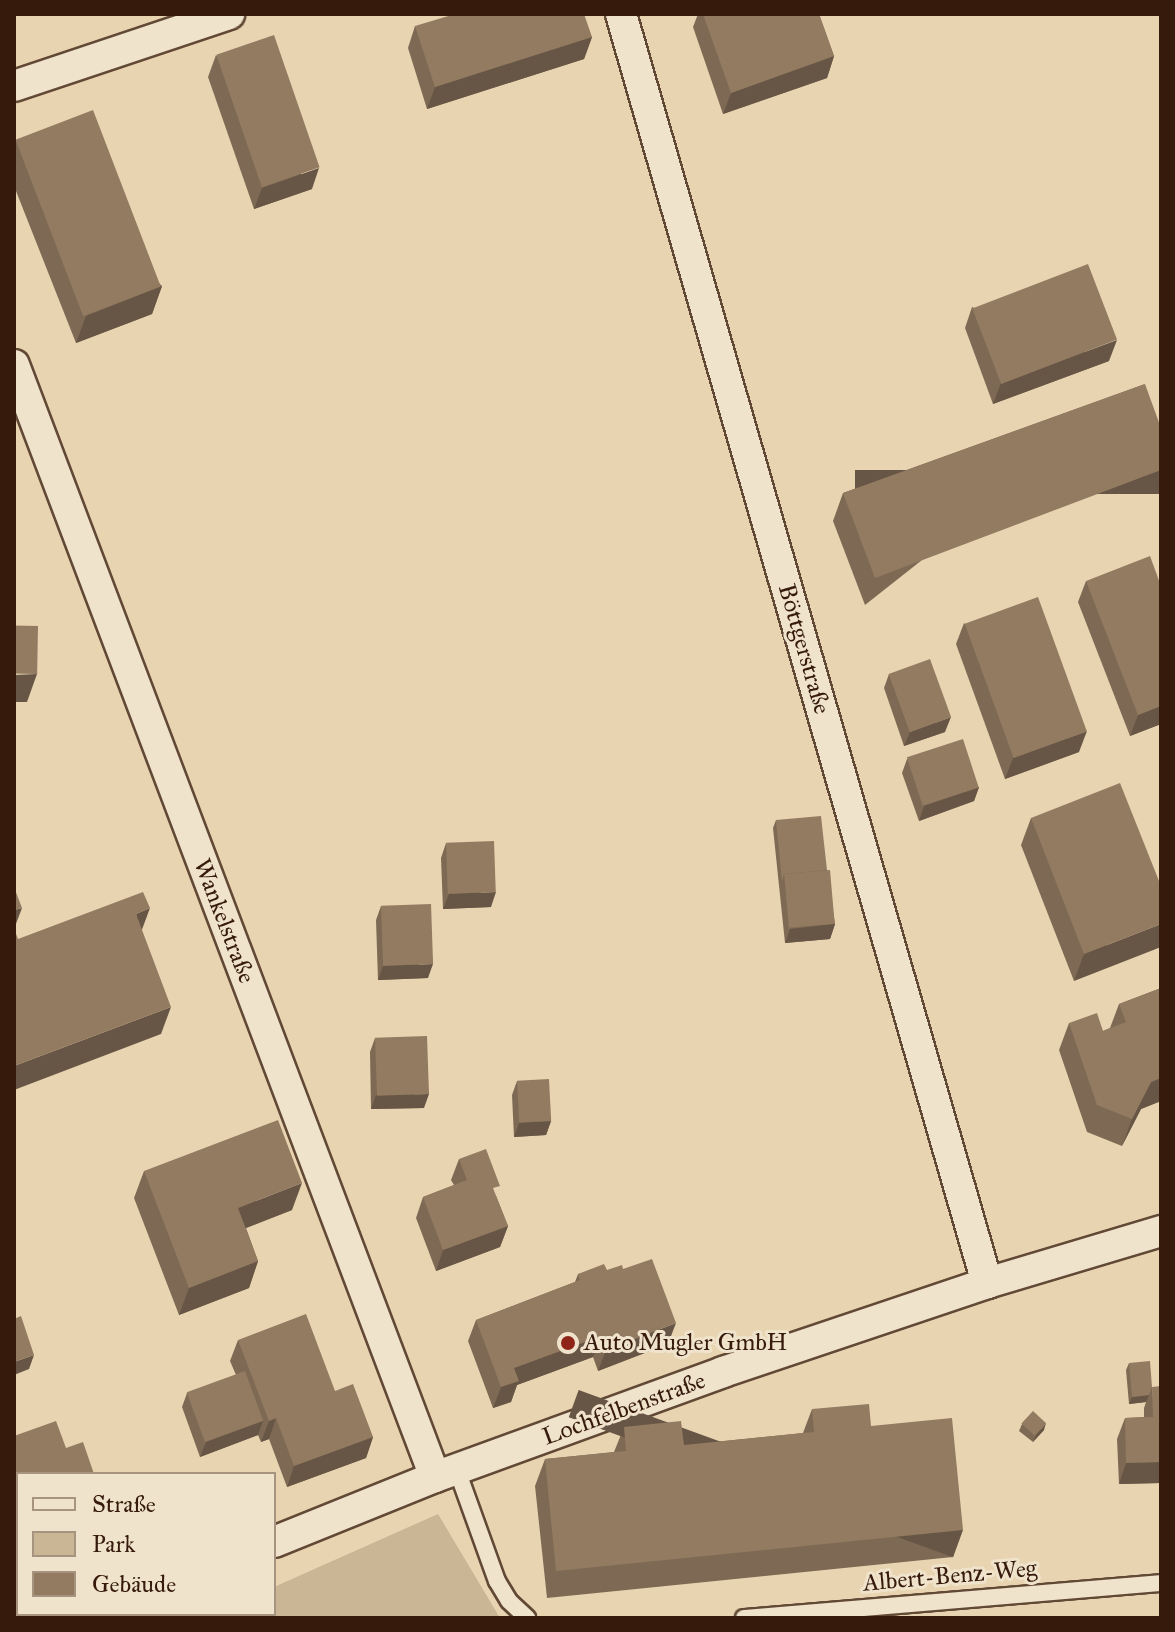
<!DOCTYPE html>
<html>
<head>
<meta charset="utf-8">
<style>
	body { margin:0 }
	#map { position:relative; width:1175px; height:1632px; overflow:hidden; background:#e8d4b1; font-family:"IM FELL Great Primer",serif }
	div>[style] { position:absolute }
	.green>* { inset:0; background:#cab595 }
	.roads { filter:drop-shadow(2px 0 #624936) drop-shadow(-2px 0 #624936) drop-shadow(0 2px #624936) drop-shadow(0 -2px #624936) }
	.service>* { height:16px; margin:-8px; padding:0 8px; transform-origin:8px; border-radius:8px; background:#f0e3cc }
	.minor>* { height:30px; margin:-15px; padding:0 15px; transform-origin:15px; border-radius:15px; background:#f0e3cc }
	.wall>* { inset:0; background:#7e6a54 }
	.shaded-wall>* { inset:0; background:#675645; transform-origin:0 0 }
	.building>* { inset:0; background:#937b62; transform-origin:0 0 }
	.dots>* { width:22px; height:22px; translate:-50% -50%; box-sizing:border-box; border:4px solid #f0e3cc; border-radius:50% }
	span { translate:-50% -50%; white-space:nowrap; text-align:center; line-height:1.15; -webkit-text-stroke:6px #f0e3cc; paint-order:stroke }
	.street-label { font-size:24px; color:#361b0d }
	.poi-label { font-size:24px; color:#361b0d }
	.left { translate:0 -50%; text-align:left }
	.frame { position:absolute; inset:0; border:16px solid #361b0d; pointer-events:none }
	.legend { position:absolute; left:16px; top:1472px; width:260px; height:144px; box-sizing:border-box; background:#f0e3cc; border:2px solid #a69380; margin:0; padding:10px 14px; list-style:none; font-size:24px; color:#361b0d }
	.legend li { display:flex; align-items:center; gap:16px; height:40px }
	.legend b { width:40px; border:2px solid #a69380 }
</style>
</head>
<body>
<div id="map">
	<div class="green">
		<div style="clip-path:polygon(438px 1514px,500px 1618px,203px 1618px,212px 1614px,274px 1614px,274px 1587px)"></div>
	</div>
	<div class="roads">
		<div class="service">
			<div style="left:457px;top:1470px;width:118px;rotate:70.2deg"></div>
			<div style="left:497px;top:1581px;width:23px;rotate:59deg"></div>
			<div style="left:509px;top:1601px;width:25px;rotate:43deg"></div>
			<div style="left:744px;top:1618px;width:418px;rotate:-4.8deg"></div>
		</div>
		<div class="minor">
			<div style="left:621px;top:14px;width:1321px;rotate:73.91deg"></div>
			<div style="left:14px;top:86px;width:227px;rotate:-18.5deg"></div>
			<div style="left:14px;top:365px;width:1189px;rotate:69.26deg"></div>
			<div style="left:274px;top:1542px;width:174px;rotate:-22deg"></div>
			<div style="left:435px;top:1477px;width:307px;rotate:-20deg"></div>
			<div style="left:723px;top:1372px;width:279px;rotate:-18.6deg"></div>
			<div style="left:987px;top:1283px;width:182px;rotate:-16.6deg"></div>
			<div style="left:82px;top:1618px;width:11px;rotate:-22deg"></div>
		</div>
	</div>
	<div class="wall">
		<div style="clip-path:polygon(698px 14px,819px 14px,834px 56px,827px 78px,723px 114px,693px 27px)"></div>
		<div style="clip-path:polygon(415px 26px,592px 37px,584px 59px,427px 109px,408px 48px)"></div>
		<div style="clip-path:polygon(216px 55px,312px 189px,254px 209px,208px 77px)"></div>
		<div style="clip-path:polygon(16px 140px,162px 286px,152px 314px,76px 343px,14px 186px,14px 146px)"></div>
		<div style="clip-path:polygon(972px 307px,1109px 361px,993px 404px,965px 328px)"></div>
		<div style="clip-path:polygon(1145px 384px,865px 605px,833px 521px,843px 493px)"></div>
		<div style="clip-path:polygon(1086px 581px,1161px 586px,1161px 724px,1130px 736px,1078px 602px)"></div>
		<div style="clip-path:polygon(964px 623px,1079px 752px,1005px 779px,956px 644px)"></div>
		<div style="clip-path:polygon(889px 674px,945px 732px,904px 746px,884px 688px)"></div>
		<div style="clip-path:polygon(907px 759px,979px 787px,974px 801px,919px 821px,902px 773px)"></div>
		<div style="clip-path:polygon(1031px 818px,1161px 886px,1074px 981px,1021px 845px)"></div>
		<div style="clip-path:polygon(776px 820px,827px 870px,835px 924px,830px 939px,785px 943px,773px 828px)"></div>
		<div style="clip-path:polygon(446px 843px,491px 907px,443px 909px,441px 858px)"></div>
		<div style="clip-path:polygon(381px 906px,428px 978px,378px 980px,376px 920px)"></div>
		<div style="clip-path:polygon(1161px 988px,1161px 1101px,1141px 1109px,1122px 1146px,1087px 1132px,1059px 1050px,1069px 1023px,1103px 1031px,1110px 1028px,1119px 1004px)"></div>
		<div style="clip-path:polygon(375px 1038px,424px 1108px,371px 1109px,370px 1052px)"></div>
		<div style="clip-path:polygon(517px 1081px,551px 1121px,546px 1135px,514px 1137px,512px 1095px)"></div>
		<div style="clip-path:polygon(459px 1159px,496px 1196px,508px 1226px,500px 1247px,436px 1271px,416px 1218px,423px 1197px,454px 1185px,451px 1180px)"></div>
		<div style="clip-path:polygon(144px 1171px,292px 1210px,246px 1228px,258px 1261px,249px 1288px,179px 1315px,134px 1198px)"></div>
		<div style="clip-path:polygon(623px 1269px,668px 1344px,598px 1371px,593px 1357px,517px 1385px,511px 1402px,493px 1408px,468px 1341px,476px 1320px,575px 1282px,578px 1274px)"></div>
		<div style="clip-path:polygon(238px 1340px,335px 1391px,373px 1437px,366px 1458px,287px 1487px,269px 1439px,261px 1442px,258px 1435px,200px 1457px,182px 1407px,187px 1393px,236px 1375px,230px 1361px)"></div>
		<div style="clip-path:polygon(1129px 1363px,1152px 1387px,1161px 1483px,1119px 1484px,1117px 1439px,1125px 1418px,1144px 1417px,1144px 1408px,1146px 1402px,1129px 1404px,1126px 1370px)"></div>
		<div style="clip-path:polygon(812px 1409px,871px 1426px,953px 1557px,547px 1598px,535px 1486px,545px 1459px,614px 1452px,624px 1427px,684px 1445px,803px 1433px)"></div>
		<div style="clip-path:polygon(1022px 1424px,1044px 1430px,1033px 1442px,1019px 1431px)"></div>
		<div style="clip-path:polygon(14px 1436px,66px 1448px,18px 1474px,18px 1531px,14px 1520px)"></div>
	</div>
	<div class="shaded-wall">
		<div style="clip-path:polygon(592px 37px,584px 59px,427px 109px,435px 87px)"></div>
		<div style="clip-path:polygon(834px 56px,827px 78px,723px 114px,731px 93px)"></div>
		<div style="clip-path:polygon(319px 168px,312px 189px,254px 209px,262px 188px)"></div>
		<div style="clip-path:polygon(162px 286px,152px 314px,76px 343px,86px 316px)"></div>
		<div style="clip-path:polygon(1117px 340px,1109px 361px,993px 404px,1001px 383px)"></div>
		<div style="left:1161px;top:470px;width:24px;height:306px;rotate:90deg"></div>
		<div style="clip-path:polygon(37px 674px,27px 702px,14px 702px,14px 675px)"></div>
		<div style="clip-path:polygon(1161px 706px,1161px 724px,1130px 736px,1138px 715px)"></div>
		<div style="clip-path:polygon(951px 717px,945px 732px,904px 746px,910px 732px)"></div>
		<div style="clip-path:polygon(1087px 731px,1079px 752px,1005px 779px,1013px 758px)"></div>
		<div style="clip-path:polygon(979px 787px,974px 801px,919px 821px,924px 806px)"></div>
		<div style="clip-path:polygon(496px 892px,491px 907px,443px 909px,449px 894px)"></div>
		<div style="clip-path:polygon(22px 908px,14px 929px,14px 910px)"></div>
		<div style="clip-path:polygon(150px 908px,140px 935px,136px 914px)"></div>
		<div style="clip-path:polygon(835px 924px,830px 939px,785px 943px,790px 929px)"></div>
		<div style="clip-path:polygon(1161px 924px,1161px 947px,1074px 981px,1084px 954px)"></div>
		<div style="clip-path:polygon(433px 964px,428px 978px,378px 980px,383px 966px)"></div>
		<div style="clip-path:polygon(171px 1007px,161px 1034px,14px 1090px,14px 1066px)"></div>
		<div style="clip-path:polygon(1161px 1078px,1161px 1101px,1141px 1109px,1122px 1146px,1132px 1119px,1151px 1082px)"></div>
		<div style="clip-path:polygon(429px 1094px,424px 1108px,371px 1109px,376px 1095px)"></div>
		<div style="clip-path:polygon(551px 1121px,546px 1135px,514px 1137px,519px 1123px)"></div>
		<div style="clip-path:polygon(302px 1183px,292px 1210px,228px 1235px,238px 1208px)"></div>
		<div style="clip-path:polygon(508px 1226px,500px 1247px,436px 1271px,443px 1250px)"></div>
		<div style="clip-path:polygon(258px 1261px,249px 1288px,179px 1315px,189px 1288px)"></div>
		<div style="clip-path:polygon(676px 1323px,668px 1344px,598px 1371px,606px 1350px)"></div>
		<div style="clip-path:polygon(601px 1336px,593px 1357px,517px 1385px,511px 1402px,493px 1408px,501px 1387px,514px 1368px)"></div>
		<div style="clip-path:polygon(34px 1355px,29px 1369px,14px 1375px,14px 1362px)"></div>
		<div style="clip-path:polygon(1149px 1395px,1146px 1402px,1129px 1404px,1132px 1397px)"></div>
		<div style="clip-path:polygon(276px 1418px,269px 1439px,261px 1442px,269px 1421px)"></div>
		<div style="clip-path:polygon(263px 1421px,258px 1435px,200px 1457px,206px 1442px)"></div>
		<div style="clip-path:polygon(1046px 1423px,1044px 1430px,1033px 1442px,1036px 1435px)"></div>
		<div style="clip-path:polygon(373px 1437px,366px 1458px,287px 1487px,294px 1466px)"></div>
		<div style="clip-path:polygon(1161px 1462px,1161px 1483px,1119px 1484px,1126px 1463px)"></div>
		<div style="left:963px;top:1530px;width:29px;height:409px;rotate:110deg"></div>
	</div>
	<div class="building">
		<div style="clip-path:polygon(455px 14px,584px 14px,592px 37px,435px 87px,415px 26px)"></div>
		<div style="clip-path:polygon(703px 14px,819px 14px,834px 56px,731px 93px)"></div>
		<div style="left:274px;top:35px;width:140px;height:61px;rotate:71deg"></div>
		<div style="left:93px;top:110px;width:189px;height:83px;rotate:69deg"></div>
		<div style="left:1088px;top:264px;width:81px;height:124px;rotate:69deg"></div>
		<div style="clip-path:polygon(1145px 384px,1161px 428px,1161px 470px,875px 578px,843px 493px)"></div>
		<div style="clip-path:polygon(1150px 556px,1161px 586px,1161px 706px,1138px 715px,1086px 581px)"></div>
		<div style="left:1038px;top:597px;width:143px;height:78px;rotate:70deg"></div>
		<div style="left:38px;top:626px;width:48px;height:24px;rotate:91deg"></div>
		<div style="left:930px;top:659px;width:62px;height:44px;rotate:70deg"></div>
		<div style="left:963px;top:739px;width:51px;height:59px;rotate:72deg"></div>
		<div style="clip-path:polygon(1120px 783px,1161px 886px,1161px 924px,1084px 954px,1031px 818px)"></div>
		<div style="clip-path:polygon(821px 816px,827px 870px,784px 874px,782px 881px,776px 820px)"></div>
		<div style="left:494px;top:841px;width:51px;height:48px;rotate:88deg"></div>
		<div style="left:830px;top:870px;width:54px;height:46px;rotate:85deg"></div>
		<div style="clip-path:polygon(14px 887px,22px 908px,14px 910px)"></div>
		<div style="clip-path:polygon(143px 892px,150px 908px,136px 914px,171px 1007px,14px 1066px,14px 928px,18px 939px)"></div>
		<div style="left:431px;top:904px;width:60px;height:50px;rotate:88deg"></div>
		<div style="clip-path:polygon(1161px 988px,1161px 1078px,1151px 1082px,1132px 1119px,1097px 1105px,1069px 1023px,1097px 1013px,1103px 1031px,1126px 1022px,1119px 1004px)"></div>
		<div style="left:427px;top:1036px;width:58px;height:52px;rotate:88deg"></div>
		<div style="left:549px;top:1079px;width:42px;height:32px;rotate:87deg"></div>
		<div style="clip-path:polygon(278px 1120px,302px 1183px,238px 1208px,258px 1261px,189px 1288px,144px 1171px)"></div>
		<div style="clip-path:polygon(486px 1149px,500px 1186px,493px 1188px,508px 1226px,443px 1250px,423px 1197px,467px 1180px,459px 1159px)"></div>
		<div style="clip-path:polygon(652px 1259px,676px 1323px,606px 1350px,601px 1336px,514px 1368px,519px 1381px,501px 1387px,476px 1320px,580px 1280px,578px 1274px,604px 1264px,607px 1270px,622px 1265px,623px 1269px)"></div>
		<div style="clip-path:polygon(306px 1314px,335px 1391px,353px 1384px,373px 1437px,294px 1466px,276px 1418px,269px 1421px,238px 1340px)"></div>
		<div style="clip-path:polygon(21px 1316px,34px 1355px,14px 1362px,14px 1319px)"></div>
		<div style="clip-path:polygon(1150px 1361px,1152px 1387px,1149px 1395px,1132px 1397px,1129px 1363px)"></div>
		<div style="left:245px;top:1371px;width:53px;height:62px;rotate:70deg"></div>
		<div style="clip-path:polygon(1161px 1386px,1161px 1462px,1126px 1463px,1125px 1418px,1153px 1417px,1152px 1387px)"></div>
		<div style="clip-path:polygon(869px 1404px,871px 1426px,952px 1418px,963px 1530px,556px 1571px,545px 1459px,626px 1451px,624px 1427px,681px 1421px,684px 1445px,814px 1432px,812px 1409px)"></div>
		<div style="left:1033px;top:1411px;width:18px;height:17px;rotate:43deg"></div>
		<div style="clip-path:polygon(56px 1421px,66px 1448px,83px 1442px,94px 1474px,18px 1474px,18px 1489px,14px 1478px,14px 1436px)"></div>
	</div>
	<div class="dots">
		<div style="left:568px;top:1343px;background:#8f2418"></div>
	</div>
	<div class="street-label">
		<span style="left:804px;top:649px;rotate:74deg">Böttgerstraße</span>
		<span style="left:224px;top:921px;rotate:69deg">Wankelstraße</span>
		<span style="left:624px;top:1409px;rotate:-20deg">Lochfelbenstraße</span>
		<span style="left:950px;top:1576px;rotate:-5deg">Albert-Benz-Weg</span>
	</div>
	<div class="poi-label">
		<span class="left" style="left:584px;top:1343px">Auto Mugler GmbH</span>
	</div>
	<div class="frame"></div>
	<ul class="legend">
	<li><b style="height:10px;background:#f0e3cc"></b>Straße</li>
	<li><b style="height:22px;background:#cab595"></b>Park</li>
	<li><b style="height:22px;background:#937b62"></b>Gebäude</li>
	</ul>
</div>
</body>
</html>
